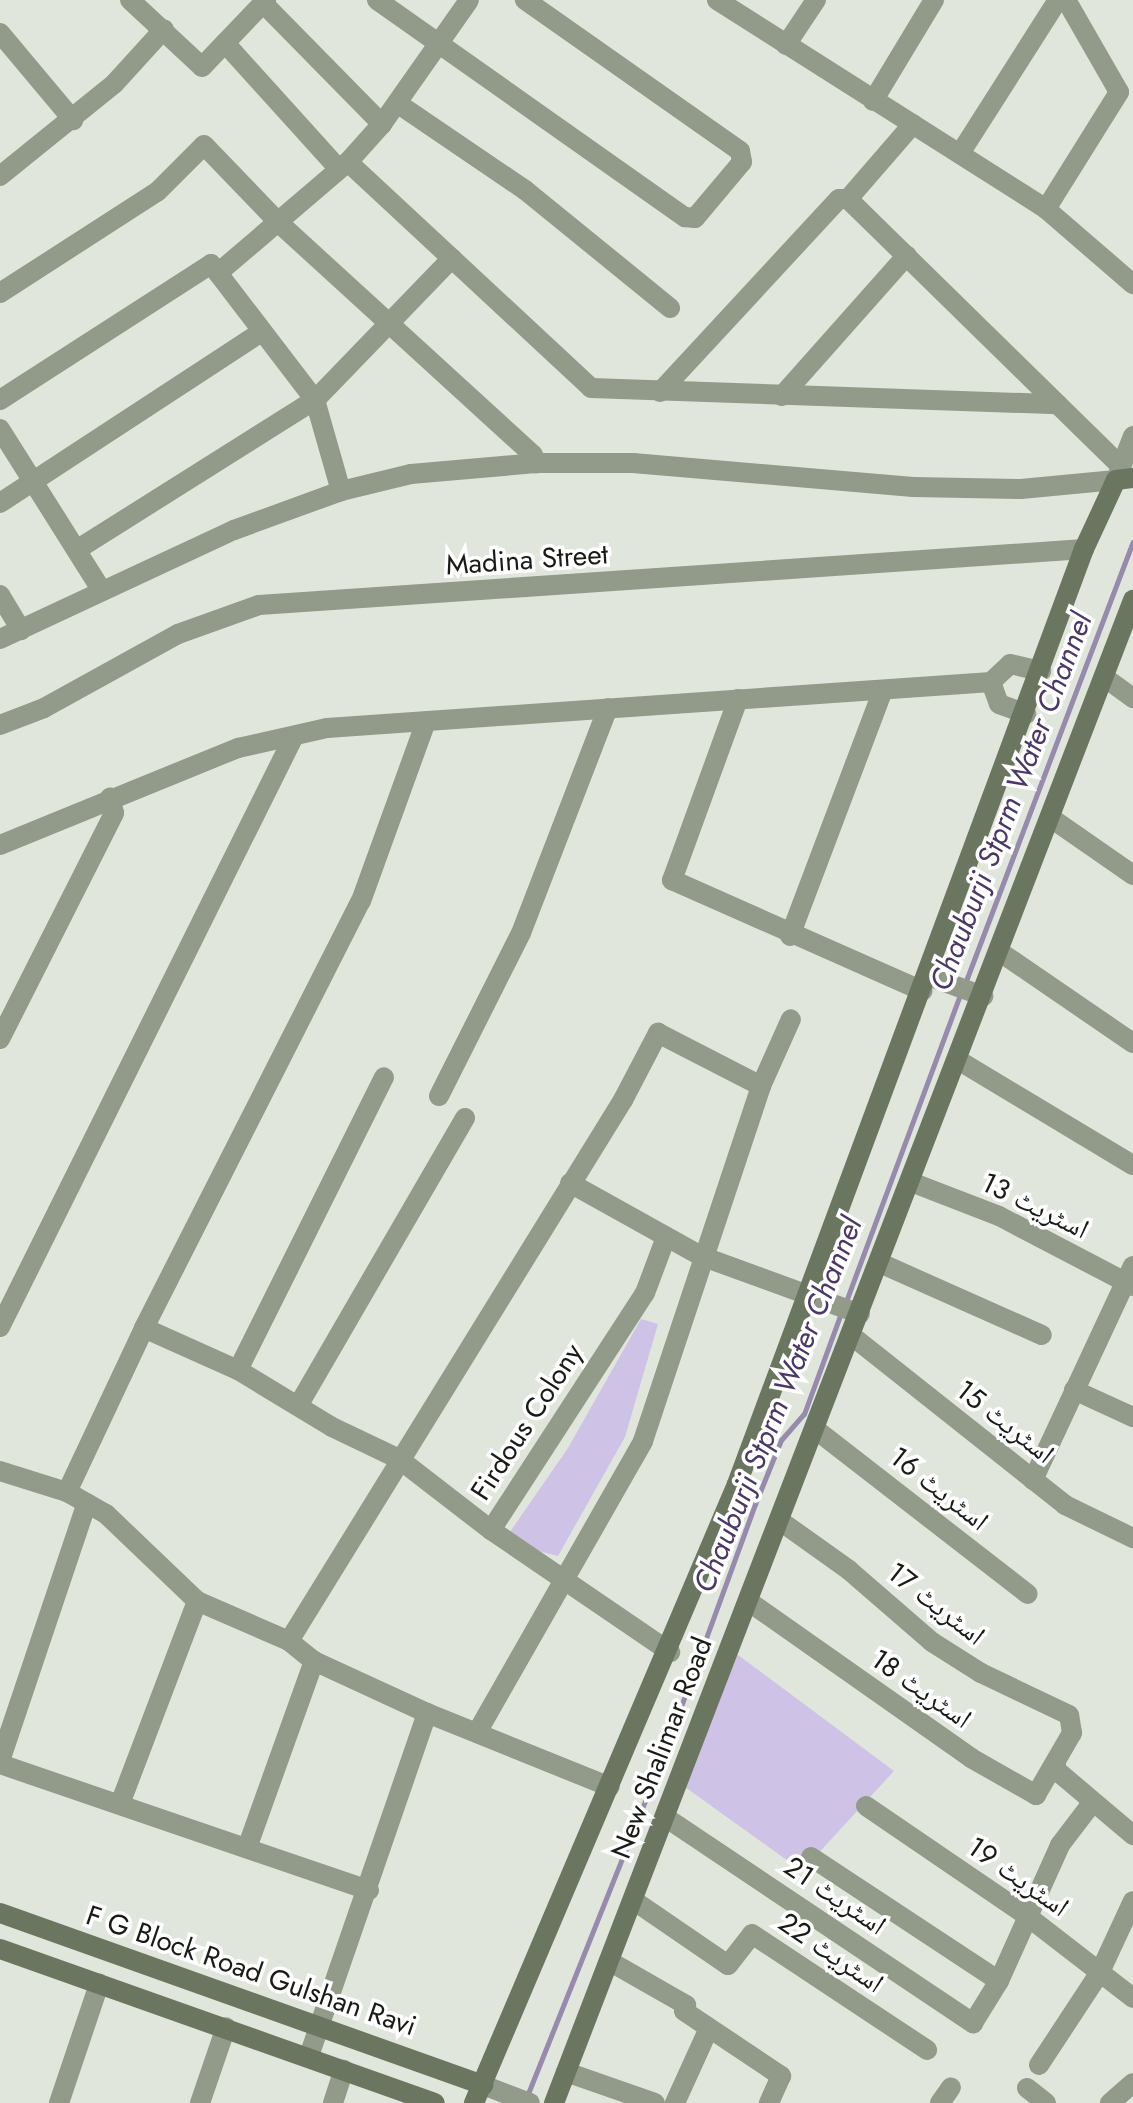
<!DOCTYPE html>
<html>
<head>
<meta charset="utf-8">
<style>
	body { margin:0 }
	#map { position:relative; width:1133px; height:2103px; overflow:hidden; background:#e0e6dc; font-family:Jost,"Noto Naskh Arabic",sans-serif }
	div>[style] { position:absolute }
	.green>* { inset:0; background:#cec3e6 }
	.stream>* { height:5px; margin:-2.5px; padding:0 2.5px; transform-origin:2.5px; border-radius:2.5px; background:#968aad }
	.street>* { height:20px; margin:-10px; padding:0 10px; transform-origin:10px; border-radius:10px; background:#929a8a }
	.secondary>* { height:20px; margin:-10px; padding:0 10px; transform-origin:10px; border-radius:10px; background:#6a7660 }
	span { translate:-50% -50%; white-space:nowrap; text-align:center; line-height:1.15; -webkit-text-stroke:7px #fff; paint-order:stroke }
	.street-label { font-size:28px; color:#191b17 }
	.water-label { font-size:30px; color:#4b3869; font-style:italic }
</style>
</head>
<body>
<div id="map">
	<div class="green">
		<div style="clip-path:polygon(641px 1319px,658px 1324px,625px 1437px,558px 1556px,503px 1542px,568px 1448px)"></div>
		<div style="clip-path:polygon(730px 1649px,894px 1771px,802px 1871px,678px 1782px)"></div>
	</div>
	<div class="stream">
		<div style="left:964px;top:986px;width:475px;rotate:-69.2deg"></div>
		<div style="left:845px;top:1304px;width:330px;rotate:-69.6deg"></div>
		<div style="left:527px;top:2096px;width:361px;rotate:-68.2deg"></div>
		<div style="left:661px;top:1761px;width:274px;rotate:-69.9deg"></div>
		<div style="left:755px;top:1504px;width:69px;rotate:-67.9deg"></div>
		<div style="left:781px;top:1440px;width:35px;rotate:-49deg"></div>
		<div style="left:804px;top:1414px;width:108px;rotate:-69.9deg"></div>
	</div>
	<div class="street">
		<div style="left:130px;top:0;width:98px;rotate:42.9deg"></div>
		<div style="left:202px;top:67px;width:93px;rotate:-46.3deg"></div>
		<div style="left:377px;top:0;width:377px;rotate:35.2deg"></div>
		<div style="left:685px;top:217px;width:10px;rotate:6deg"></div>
		<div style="left:695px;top:218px;width:73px;rotate:-50deg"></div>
		<div style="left:742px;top:162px;width:11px;rotate:-100deg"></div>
		<div style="left:740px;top:151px;width:263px;rotate:-144.9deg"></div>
		<div style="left:717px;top:0;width:390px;rotate:32.4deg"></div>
		<div style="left:1046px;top:209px;width:115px;rotate:40.8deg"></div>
		<div style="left:263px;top:3px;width:170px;rotate:45.5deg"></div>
		<div style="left:0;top:33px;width:114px;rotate:50deg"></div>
		<div style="left:225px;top:43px;width:170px;rotate:47.9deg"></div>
		<div style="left:786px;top:45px;width:54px;rotate:-56.3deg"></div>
		<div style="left:873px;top:101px;width:118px;rotate:-58.9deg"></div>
		<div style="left:397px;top:103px;width:155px;rotate:34.2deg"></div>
		<div style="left:525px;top:190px;width:187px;rotate:39.1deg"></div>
		<div style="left:961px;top:152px;width:180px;rotate:-57.5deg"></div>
		<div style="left:348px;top:162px;width:332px;rotate:42.9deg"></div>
		<div style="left:591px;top:388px;width:467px;rotate:2deg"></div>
		<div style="left:0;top:176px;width:146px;rotate:-38.9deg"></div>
		<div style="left:114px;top:84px;width:74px;rotate:-47.7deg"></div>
		<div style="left:848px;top:199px;width:380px;rotate:44.4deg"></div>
		<div style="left:1046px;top:209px;width:138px;rotate:-58deg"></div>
		<div style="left:1119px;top:92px;width:106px;rotate:-119.9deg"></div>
		<div style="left:218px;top:273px;width:171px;rotate:-40.5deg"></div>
		<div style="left:348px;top:162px;width:51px;rotate:-48.2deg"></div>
		<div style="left:382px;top:124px;width:151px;rotate:-54.9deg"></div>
		<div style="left:0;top:293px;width:187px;rotate:-32.8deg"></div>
		<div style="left:157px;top:192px;width:66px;rotate:-45deg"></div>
		<div style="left:204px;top:145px;width:107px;rotate:46.1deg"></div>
		<div style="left:278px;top:222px;width:345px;rotate:42.4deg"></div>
		<div style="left:533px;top:455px;width:9px;rotate:69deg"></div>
		<div style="left:660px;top:392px;width:263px;rotate:-47.2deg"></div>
		<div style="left:839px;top:199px;width:9px"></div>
		<div style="left:848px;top:199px;width:99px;rotate:-49.1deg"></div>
		<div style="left:782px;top:396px;width:188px;rotate:-48.4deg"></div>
		<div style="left:0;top:400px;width:251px;rotate:-32.8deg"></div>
		<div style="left:211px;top:264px;width:171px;rotate:52.6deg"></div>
		<div style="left:315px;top:400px;width:95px;rotate:74.1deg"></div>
		<div style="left:0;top:429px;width:191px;rotate:57.8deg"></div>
		<div style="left:0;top:503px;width:312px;rotate:-33.2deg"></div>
		<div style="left:78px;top:549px;width:280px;rotate:-32.2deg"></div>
		<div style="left:315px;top:400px;width:197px;rotate:-46deg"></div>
		<div style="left:0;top:595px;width:41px;rotate:59deg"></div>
		<div style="left:0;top:639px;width:258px;rotate:-25deg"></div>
		<div style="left:234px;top:530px;width:114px;rotate:-20deg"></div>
		<div style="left:341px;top:491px;width:72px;rotate:-13.7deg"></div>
		<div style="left:411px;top:474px;width:125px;rotate:-5deg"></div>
		<div style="left:536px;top:463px;width:97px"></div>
		<div style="left:633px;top:463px;width:281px;rotate:4.9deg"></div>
		<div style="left:913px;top:487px;width:108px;rotate:1.1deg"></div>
		<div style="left:1021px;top:489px;width:95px;rotate:-5.4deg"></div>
		<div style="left:1116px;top:480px;width:47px;rotate:-68.9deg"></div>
		<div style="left:1104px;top:677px;width:36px;rotate:36deg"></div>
		<div style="left:991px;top:682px;width:26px;rotate:-43deg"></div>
		<div style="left:1010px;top:664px;width:32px;rotate:13deg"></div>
		<div style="left:738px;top:699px;width:193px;rotate:110deg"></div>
		<div style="left:672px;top:880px;width:274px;rotate:23.9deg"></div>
		<div style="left:0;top:725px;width:47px;rotate:-21.1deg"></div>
		<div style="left:44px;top:708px;width:153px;rotate:-28.9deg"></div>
		<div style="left:178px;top:634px;width:86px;rotate:-19.7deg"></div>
		<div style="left:259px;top:605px;width:827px;rotate:-3.88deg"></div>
		<div style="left:1051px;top:818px;width:100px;rotate:34.8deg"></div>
		<div style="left:0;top:845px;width:257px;rotate:-22.2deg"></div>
		<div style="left:238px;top:748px;width:91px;rotate:-12.7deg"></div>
		<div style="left:327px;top:728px;width:666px;rotate:-3.96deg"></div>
		<div style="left:991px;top:682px;width:23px;rotate:70deg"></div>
		<div style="left:999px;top:704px;width:29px;rotate:20deg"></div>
		<div style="left:790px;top:936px;width:263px;rotate:-69.3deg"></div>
		<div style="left:1000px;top:952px;width:161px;rotate:34.4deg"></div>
		<div style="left:928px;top:976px;width:59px;rotate:20deg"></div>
		<div style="left:0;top:1039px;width:253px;rotate:-63.2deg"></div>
		<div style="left:114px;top:813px;width:16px;rotate:-104deg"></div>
		<div style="left:958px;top:1060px;width:204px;rotate:31deg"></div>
		<div style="left:439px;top:1096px;width:182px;rotate:-63.3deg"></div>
		<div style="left:521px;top:933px;width:241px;rotate:-68.9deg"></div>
		<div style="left:911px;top:1182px;width:94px;rotate:21.1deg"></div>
		<div style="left:999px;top:1216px;width:151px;rotate:27.6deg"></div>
		<div style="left:570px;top:1183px;width:150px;rotate:29.1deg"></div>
		<div style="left:701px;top:1256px;width:169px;rotate:20deg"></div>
		<div style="left:880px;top:1263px;width:177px;rotate:24deg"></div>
		<div style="left:0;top:1327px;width:660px;rotate:-63.55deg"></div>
		<div style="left:144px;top:1328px;width:103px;rotate:24.1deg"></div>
		<div style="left:238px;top:1370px;width:110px;rotate:31.2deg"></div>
		<div style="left:332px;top:1427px;width:74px;rotate:25.5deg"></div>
		<div style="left:399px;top:1459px;width:116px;rotate:37.7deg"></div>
		<div style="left:491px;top:1530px;width:217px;rotate:34.3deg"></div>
		<div style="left:852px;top:1336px;width:272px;rotate:38.4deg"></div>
		<div style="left:1065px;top:1505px;width:76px;rotate:25.9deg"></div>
		<div style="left:238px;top:1370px;width:327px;rotate:-63.5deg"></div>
		<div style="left:1074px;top:1390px;width:65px;rotate:24.6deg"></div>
		<div style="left:298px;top:1406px;width:333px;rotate:-59.9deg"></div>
		<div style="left:815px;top:1429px;width:269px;rotate:37.8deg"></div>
		<div style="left:0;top:1471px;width:70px;rotate:17.4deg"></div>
		<div style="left:67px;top:1492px;width:45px;rotate:29.4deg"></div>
		<div style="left:106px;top:1514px;width:126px;rotate:43.7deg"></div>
		<div style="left:197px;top:1601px;width:100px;rotate:23.5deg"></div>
		<div style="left:289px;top:1641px;width:32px;rotate:39deg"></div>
		<div style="left:314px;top:1661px;width:124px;rotate:24.7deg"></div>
		<div style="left:427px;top:1713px;width:197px;rotate:22deg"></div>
		<div style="left:1033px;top:1480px;width:236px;rotate:-65deg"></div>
		<div style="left:67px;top:1492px;width:181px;rotate:-64.8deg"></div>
		<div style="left:144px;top:1328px;width:479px;rotate:-63.1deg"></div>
		<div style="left:361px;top:901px;width:191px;rotate:-70.1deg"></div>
		<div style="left:491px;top:1530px;width:283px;rotate:-57deg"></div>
		<div style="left:645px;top:1293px;width:60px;rotate:-69.4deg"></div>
		<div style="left:748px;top:1601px;width:273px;rotate:35.1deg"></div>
		<div style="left:971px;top:1758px;width:75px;rotate:29.6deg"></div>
		<div style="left:1036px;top:1795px;width:72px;rotate:-59.9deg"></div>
		<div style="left:1072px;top:1733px;width:18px;rotate:-99deg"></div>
		<div style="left:1069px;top:1715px;width:98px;rotate:-154.5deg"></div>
		<div style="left:981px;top:1673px;width:58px;rotate:-147.7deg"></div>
		<div style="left:932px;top:1642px;width:110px;rotate:-139.1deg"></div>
		<div style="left:849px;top:1570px;width:86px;rotate:-144.5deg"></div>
		<div style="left:289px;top:1641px;width:636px;rotate:-58.31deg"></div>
		<div style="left:623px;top:1100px;width:76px;rotate:-62.4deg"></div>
		<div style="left:658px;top:1033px;width:116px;rotate:27.2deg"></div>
		<div style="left:479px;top:1729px;width:331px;rotate:-60.3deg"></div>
		<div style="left:643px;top:1441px;width:374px;rotate:-71.6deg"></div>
		<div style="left:761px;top:1086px;width:73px;rotate:-65.9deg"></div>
		<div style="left:0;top:1761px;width:272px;rotate:-71.4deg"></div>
		<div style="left:0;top:1764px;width:390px;rotate:18.9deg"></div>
		<div style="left:1056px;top:1764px;width:6px;rotate:90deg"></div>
		<div style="left:1056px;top:1770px;width:101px;rotate:40.2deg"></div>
		<div style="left:120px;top:1804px;width:217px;rotate:-69.2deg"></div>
		<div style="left:866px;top:1806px;width:195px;rotate:34.3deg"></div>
		<div style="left:1027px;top:1916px;width:134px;rotate:37.7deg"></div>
		<div style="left:665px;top:1817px;width:371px;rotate:33.8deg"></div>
		<div style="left:973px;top:2023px;width:49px;rotate:-58.2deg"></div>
		<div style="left:999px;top:1981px;width:149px;rotate:-65.8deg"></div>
		<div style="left:1060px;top:1845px;width:53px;rotate:-52.7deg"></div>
		<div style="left:247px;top:1848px;width:199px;rotate:-70.3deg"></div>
		<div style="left:811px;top:1857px;width:225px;rotate:33.4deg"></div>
		<div style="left:633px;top:1900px;width:115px;rotate:34.4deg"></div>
		<div style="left:728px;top:1965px;width:39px;rotate:-52deg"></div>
		<div style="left:752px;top:1934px;width:210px;rotate:33.5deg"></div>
		<div style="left:609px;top:1961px;width:89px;rotate:29.7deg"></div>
		<div style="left:686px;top:2005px;width:6px;rotate:108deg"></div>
		<div style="left:684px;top:2011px;width:117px;rotate:33.8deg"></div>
		<div style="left:781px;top:2076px;width:30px;rotate:114deg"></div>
		<div style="left:309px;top:2056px;width:363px;rotate:-71deg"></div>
		<div style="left:1039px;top:2065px;width:111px;rotate:-56.7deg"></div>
		<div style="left:1100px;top:1972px;width:78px;rotate:-65.1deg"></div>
		<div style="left:566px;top:2072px;width:94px;rotate:19.2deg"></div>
		<div style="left:483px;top:2085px;width:50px;rotate:21deg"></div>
		<div style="left:1027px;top:2088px;width:24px;rotate:38deg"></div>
		<div style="left:59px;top:2103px;width:126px;rotate:-71.4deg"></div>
		<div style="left:200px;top:2103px;width:80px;rotate:-71.1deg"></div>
		<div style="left:333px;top:2103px;width:35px;rotate:-72deg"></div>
		<div style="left:675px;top:2103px;width:82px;rotate:-65.6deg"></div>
		<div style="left:940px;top:2103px;width:19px;rotate:-55deg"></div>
		<div style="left:1110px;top:2103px;width:30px;rotate:-41deg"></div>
	</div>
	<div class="secondary">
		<div style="left:0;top:1913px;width:513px;rotate:19.6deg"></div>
		<div style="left:0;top:1949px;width:461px;rotate:19.5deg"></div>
		<div style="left:474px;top:2103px;width:673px;rotate:-66.98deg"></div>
		<div style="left:737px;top:1484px;width:997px;rotate:-69.64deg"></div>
		<div style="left:1084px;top:549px;width:76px;rotate:-65.1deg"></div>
		<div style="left:1116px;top:480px;width:17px;rotate:-7deg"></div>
		<div style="left:554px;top:2103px;width:1611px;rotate:-68.93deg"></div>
	</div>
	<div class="street-label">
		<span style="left:527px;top:560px;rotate:-4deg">Madina Street</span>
		<span style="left:1035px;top:1206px;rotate:26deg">اسٹریٹ 13</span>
		<span style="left:527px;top:1422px;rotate:-57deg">Firdous Colony</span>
		<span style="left:1005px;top:1422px;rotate:38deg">اسٹریٹ 15</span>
		<span style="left:939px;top:1489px;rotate:38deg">اسٹریٹ 16</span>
		<span style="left:936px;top:1604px;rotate:38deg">اسٹریٹ 17</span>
		<span style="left:921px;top:1689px;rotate:35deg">اسٹریٹ 18</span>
		<span style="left:662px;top:1748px;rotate:-69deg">New Shalimar Road</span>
		<span style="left:1018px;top:1877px;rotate:35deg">اسٹریٹ 19</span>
		<span style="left:835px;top:1896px;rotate:34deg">اسٹریٹ 21</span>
		<span style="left:831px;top:1953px;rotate:34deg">اسٹریٹ 22</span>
		<span style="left:251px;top:1971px;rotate:19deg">F G Block Road Gulshan Ravi</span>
	</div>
	<div class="water-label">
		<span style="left:1011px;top:802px;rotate:-69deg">Chauburji Stprm Water Channel</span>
		<span style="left:778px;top:1405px;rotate:-68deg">Chauburji Stprm Water Channel</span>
	</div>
</div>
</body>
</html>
